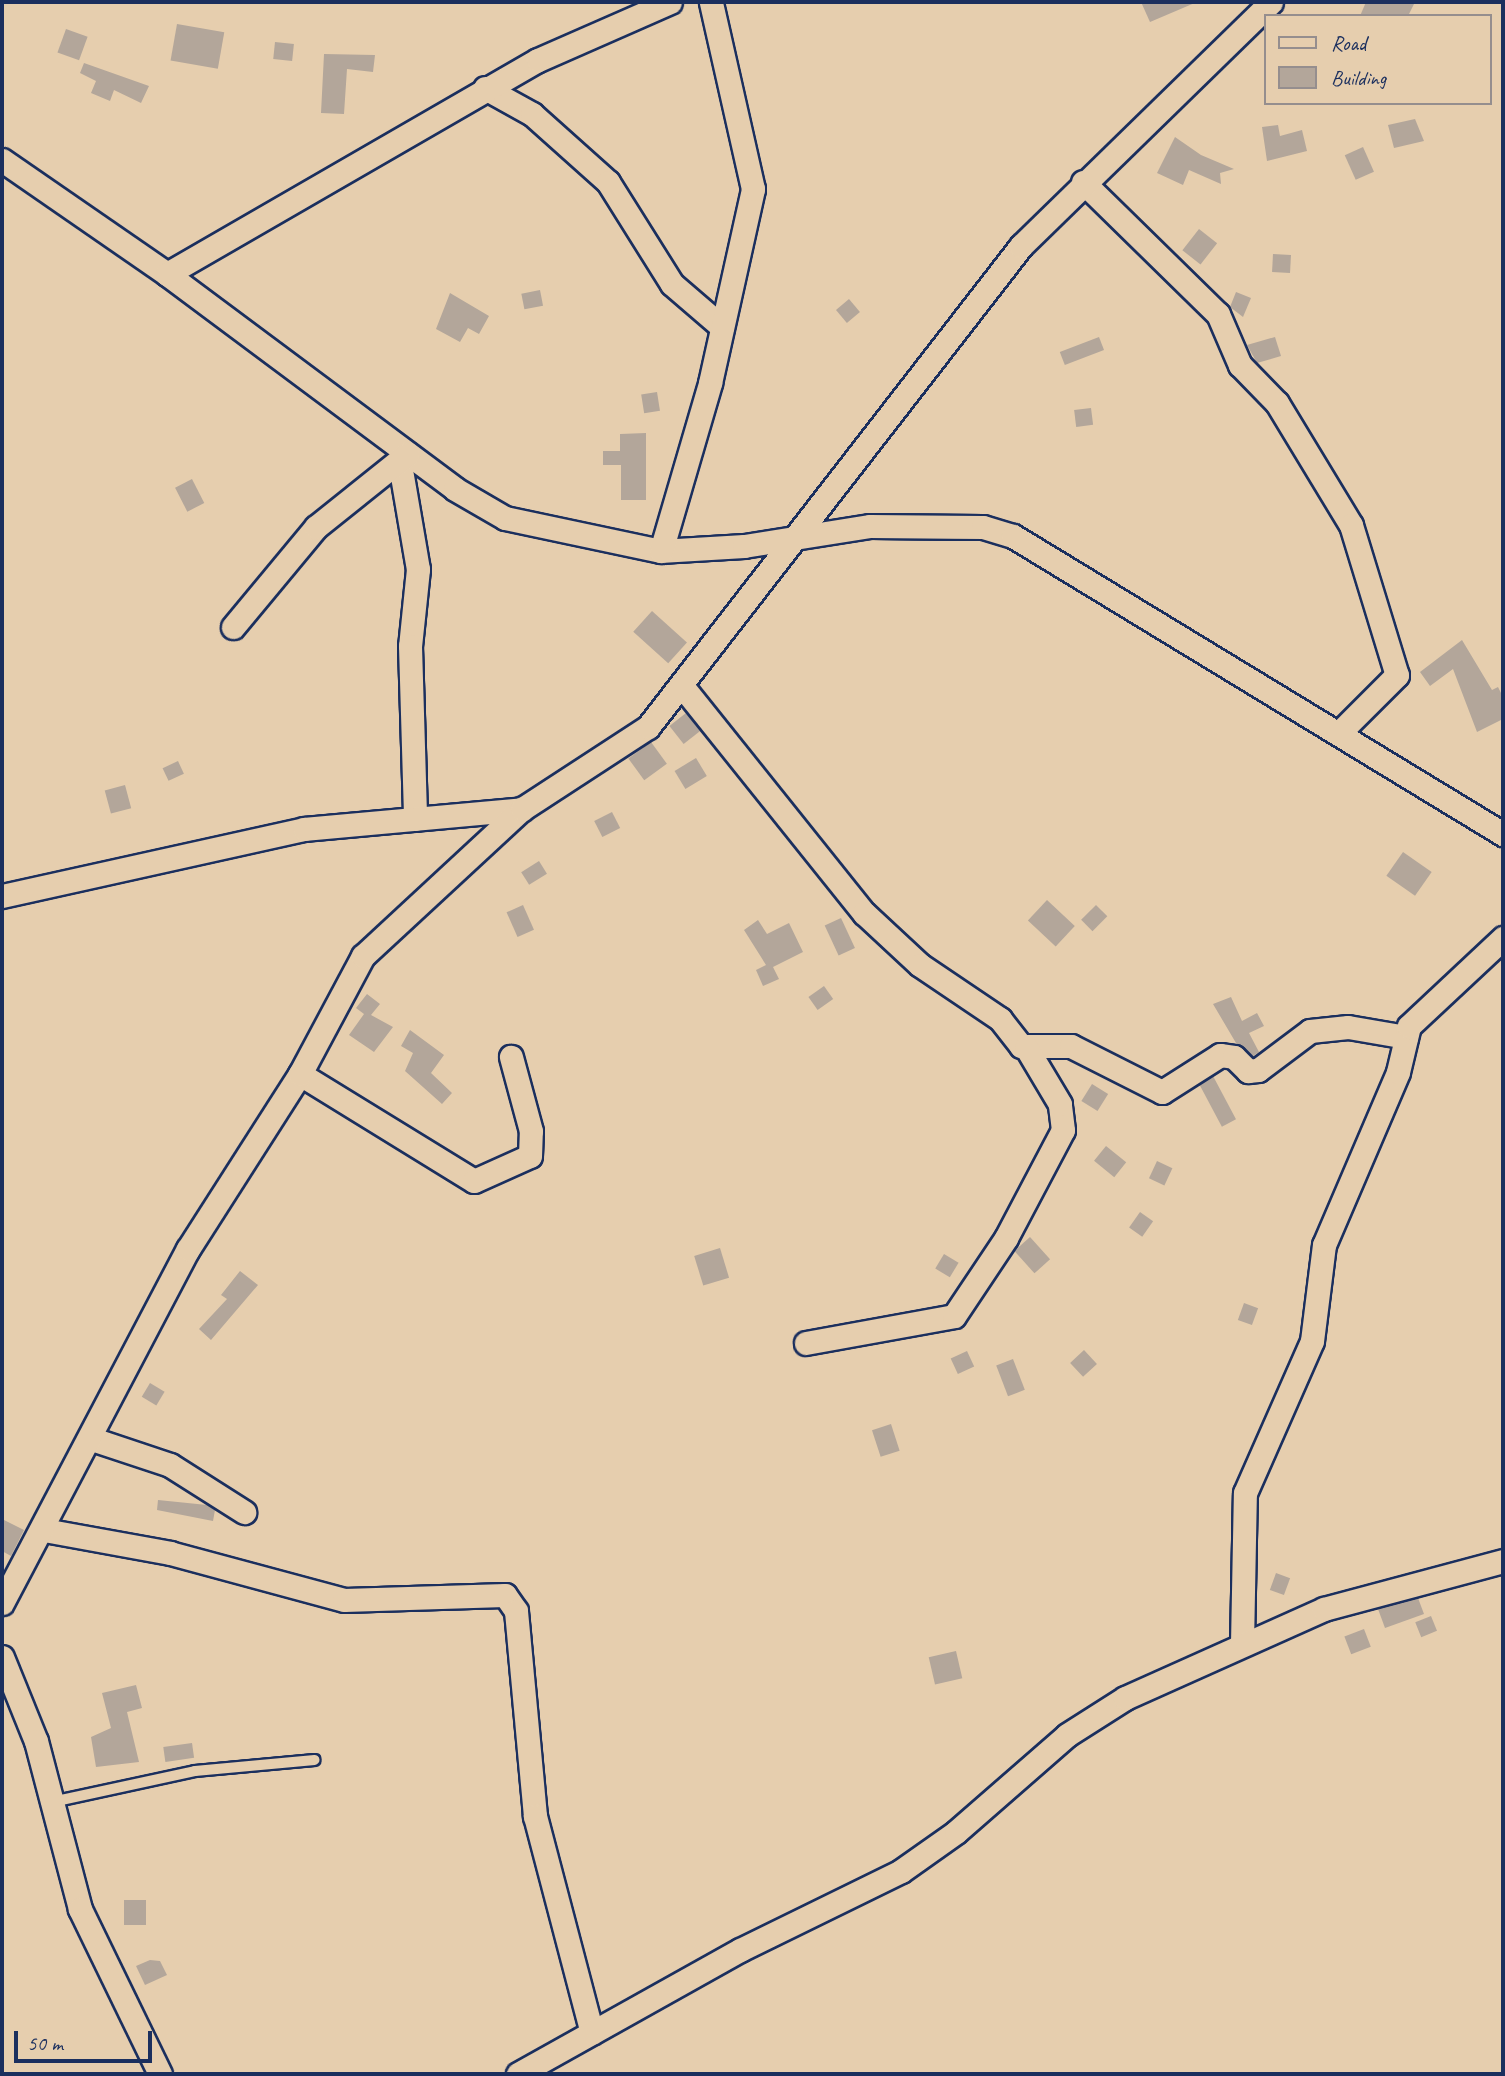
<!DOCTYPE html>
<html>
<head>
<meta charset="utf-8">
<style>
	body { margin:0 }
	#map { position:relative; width:1505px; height:2076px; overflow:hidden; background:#e6ceae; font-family:Caveat,sans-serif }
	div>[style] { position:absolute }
	.building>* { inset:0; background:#b3a69a; transform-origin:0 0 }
	.roads { filter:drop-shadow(2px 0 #1b2f5e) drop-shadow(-2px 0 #1b2f5e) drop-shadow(0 2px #1b2f5e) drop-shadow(0 -2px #1b2f5e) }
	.service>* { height:10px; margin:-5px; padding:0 5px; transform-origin:5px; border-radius:5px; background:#e6ceae }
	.minor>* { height:23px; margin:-11.5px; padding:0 11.5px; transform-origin:11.5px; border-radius:11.5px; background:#e6ceae }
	span { translate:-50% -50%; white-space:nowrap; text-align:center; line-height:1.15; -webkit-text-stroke:5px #e6ceae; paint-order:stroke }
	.frame { position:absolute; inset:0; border:4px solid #1b2f5e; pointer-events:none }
	.legend { position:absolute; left:1264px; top:14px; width:228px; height:91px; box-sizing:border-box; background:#e6ceae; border:2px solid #958e8e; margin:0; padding:9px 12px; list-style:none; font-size:21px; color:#1b2f5e }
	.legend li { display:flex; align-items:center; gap:14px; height:35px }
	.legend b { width:35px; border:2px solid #958e8e }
	.scale { position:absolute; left:14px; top:2031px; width:138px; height:32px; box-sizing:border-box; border:4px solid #1b2f5e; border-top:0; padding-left:9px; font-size:21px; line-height:24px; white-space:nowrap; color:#1b2f5e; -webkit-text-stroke:5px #e6ceae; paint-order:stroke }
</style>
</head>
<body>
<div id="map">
	<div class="building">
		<div style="clip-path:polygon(1141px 2px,1197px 2px,1150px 22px)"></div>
		<div style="clip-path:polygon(1366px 2px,1415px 2px,1408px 16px,1360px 16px)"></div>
		<div style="left:177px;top:24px;width:48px;height:37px;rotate:10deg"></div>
		<div style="left:66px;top:29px;width:23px;height:25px;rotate:20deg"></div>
		<div style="left:275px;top:42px;width:19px;height:17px;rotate:6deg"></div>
		<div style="clip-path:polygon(324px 54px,375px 55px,373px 72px,347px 69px,344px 114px,321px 113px)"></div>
		<div style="clip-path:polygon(84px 63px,149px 86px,141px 103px,114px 90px,110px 101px,91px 93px,96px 81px,80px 73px)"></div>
		<div style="clip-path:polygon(1415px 119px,1424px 141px,1394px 148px,1388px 125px)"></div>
		<div style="clip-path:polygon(1278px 125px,1280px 136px,1302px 130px,1307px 151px,1267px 161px,1262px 127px)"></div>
		<div style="clip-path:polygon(1175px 137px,1201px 155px,1234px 169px,1220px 173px,1221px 184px,1189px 170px,1183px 185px,1157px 173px)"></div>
		<div style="left:1363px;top:147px;width:27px;height:20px;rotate:66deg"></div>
		<div style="left:1199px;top:229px;width:23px;height:27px;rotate:38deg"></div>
		<div style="left:1273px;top:254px;width:18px;height:18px;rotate:3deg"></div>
		<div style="left:540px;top:290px;width:16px;height:19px;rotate:79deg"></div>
		<div style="clip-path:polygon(1236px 292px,1251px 298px,1243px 317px,1230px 307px)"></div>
		<div style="clip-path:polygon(450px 293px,489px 316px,479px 334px,468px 328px,460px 342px,436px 329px)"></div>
		<div style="left:849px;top:299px;width:17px;height:17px;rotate:50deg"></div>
		<div style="left:1099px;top:337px;width:14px;height:42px;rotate:69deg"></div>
		<div style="clip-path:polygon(1275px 337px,1281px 356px,1257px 363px,1247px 345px)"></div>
		<div style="left:657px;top:392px;width:19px;height:16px;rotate:81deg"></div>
		<div style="left:1091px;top:408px;width:17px;height:17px;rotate:83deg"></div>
		<div style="clip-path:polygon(646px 433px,646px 500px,621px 500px,621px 465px,603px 465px,603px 451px,620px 451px,620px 434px)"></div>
		<div style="left:192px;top:479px;width:27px;height:19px;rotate:63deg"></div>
		<div style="left:652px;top:611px;width:47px;height:28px;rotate:42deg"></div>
		<div style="clip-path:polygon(1462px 640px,1492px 690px,1498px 687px,1503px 697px,1503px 719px,1477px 732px,1453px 669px,1430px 686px,1420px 672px)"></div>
		<div style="left:686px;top:713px;width:23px;height:21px;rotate:52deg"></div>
		<div style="left:651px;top:742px;width:27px;height:28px;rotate:54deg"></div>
		<div style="left:696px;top:758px;width:21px;height:25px;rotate:59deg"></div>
		<div style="left:178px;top:761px;width:14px;height:17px;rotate:65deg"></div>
		<div style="left:125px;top:785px;width:24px;height:21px;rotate:75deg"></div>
		<div style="left:612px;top:812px;width:18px;height:20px;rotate:63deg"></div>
		<div style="left:1403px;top:852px;width:35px;height:29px;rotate:35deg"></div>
		<div style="left:539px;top:861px;width:15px;height:21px;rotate:58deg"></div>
		<div style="left:1047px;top:900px;width:38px;height:28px;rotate:43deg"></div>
		<div style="left:523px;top:905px;width:27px;height:18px;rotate:66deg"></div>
		<div style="left:1096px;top:905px;width:16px;height:21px;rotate:45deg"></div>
		<div style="left:841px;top:918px;width:33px;height:18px;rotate:65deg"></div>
		<div style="clip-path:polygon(758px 920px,767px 934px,789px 923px,803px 952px,773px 967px,779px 979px,763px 986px,756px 970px,766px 965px,744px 930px)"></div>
		<div style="left:824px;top:986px;width:16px;height:19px;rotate:55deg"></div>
		<div style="clip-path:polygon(367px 994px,380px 1004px,371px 1015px,393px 1027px,374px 1052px,349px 1035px,364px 1014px,356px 1008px)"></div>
		<div style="clip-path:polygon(1231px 997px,1242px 1021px,1257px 1013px,1264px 1026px,1249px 1033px,1259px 1052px,1253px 1056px,1236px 1043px,1213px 1004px)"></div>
		<div style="clip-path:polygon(410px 1030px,444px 1055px,431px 1073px,452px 1093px,442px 1104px,405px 1071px,413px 1053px,401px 1046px)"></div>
		<div style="left:1213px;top:1076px;width:49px;height:16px;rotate:62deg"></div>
		<div style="left:1092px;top:1084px;width:19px;height:20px;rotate:32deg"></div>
		<div style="left:1106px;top:1146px;width:26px;height:19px;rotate:39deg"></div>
		<div style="left:1157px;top:1161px;width:17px;height:19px;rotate:25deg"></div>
		<div style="left:1140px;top:1212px;width:16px;height:19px;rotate:35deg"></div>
		<div style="left:1030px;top:1237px;width:30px;height:21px;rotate:48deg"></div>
		<div style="left:720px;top:1248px;width:31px;height:27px;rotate:73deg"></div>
		<div style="left:944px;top:1254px;width:17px;height:17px;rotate:31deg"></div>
		<div style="clip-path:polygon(240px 1271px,258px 1285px,211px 1340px,199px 1329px,227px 1299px,221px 1295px)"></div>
		<div style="left:1244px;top:1303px;width:15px;height:18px;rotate:20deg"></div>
		<div style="left:1084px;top:1350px;width:19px;height:19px;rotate:47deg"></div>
		<div style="left:967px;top:1351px;width:17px;height:18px;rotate:65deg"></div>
		<div style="left:1013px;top:1359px;width:33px;height:18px;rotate:69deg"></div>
		<div style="left:150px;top:1383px;width:17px;height:16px;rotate:31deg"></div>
		<div style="left:891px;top:1424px;width:28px;height:20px;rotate:72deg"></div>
		<div style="clip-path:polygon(158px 1500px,207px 1505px,215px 1510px,213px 1521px,157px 1510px)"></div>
		<div style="clip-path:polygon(2px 1519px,24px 1530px,11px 1556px,2px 1551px)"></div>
		<div style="left:1276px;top:1573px;width:15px;height:18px;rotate:20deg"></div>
		<div style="clip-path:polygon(1418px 1598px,1424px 1614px,1385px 1628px,1378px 1609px)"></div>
		<div style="left:1431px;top:1616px;width:16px;height:17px;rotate:68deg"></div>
		<div style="left:1364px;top:1629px;width:19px;height:21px;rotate:69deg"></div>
		<div style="left:956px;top:1651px;width:28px;height:28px;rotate:77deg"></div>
		<div style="clip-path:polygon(136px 1685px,142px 1708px,127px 1712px,139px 1762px,96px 1767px,91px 1737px,111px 1728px,102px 1693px)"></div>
		<div style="left:192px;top:1743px;width:15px;height:29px;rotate:82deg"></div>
		<div style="left:124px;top:1900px;width:22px;height:25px"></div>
		<div style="clip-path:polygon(150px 1960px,160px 1961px,167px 1975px,145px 1985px,136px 1966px)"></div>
	</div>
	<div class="roads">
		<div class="service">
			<div style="left:52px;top:1802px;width:146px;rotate:-12.2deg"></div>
			<div style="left:195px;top:1771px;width:120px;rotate:-5.3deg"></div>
		</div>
		<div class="minor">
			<div style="left:485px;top:88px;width:54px;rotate:29deg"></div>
			<div style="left:532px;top:114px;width:102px;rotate:41.8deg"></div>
			<div style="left:608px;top:182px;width:120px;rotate:57.9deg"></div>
			<div style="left:672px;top:284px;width:66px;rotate:40.7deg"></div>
			<div style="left:2px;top:160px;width:201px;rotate:34.6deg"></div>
			<div style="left:167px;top:274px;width:359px;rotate:36.7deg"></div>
			<div style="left:455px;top:489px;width:58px;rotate:30.1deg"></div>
			<div style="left:505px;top:518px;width:158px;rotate:12deg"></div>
			<div style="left:660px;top:551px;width:84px;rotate:-3.4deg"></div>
			<div style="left:744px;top:546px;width:128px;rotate:-9deg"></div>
			<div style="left:870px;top:526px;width:113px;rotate:0.5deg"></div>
			<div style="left:983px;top:527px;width:31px;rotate:17deg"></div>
			<div style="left:1013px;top:536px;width:574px;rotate:31.31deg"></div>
			<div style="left:1083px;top:182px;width:189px;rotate:44.4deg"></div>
			<div style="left:1218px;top:314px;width:56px;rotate:66.7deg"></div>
			<div style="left:1240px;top:365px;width:53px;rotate:45.8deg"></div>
			<div style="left:1277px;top:403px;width:143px;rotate:58.8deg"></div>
			<div style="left:1351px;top:525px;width:157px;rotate:73deg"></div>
			<div style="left:1397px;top:675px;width:83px;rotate:135deg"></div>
			<div style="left:167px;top:274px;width:428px;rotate:-30deg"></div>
			<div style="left:538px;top:60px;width:144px;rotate:-23.7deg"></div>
			<div style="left:400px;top:464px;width:107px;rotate:80.3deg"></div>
			<div style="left:418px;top:569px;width:77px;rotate:95.9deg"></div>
			<div style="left:410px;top:646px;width:173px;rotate:88.3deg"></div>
			<div style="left:661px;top:551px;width:175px;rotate:-73.7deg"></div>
			<div style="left:710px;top:383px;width:199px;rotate:-77.5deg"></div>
			<div style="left:753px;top:189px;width:192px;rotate:-102.7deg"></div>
			<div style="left:233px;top:627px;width:130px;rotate:-50.3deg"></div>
			<div style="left:316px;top:527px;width:117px;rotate:-38.7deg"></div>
			<div style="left:682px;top:686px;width:291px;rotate:51.3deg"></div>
			<div style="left:864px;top:913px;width:76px;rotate:42.9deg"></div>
			<div style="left:920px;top:965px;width:97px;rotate:34deg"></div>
			<div style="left:1000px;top:1019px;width:34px;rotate:52deg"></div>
			<div style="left:1021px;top:1046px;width:50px"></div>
			<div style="left:1071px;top:1046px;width:102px;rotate:26.8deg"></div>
			<div style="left:1162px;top:1092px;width:69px;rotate:-32.5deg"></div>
			<div style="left:1220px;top:1055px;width:14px;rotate:8deg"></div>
			<div style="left:1234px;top:1057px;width:20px;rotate:45deg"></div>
			<div style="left:1248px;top:1071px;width:10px;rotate:-6deg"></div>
			<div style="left:1258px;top:1070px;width:65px;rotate:-36.9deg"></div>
			<div style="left:1310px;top:1031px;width:38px;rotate:-6deg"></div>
			<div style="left:1348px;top:1027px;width:59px;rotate:9.8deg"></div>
			<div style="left:2px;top:896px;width:309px;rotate:-12.5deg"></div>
			<div style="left:304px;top:829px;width:219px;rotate:-5.2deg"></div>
			<div style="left:300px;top:1074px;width:204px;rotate:31.6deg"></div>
			<div style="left:474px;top:1181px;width:61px;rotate:-24.1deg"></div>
			<div style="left:530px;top:1156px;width:25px;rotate:-88deg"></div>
			<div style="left:531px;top:1131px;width:77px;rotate:-105.1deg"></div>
			<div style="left:806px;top:1343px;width:150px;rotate:-10.3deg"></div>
			<div style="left:954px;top:1316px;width:94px;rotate:-56.3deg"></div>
			<div style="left:1006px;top:1238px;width:122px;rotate:-62.2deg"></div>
			<div style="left:1063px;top:1130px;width:26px;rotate:-97deg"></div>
			<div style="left:1060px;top:1104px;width:66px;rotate:-120.8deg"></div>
			<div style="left:92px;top:1439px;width:82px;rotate:18.4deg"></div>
			<div style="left:170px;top:1465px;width:88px;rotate:32.4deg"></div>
			<div style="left:44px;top:1530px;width:128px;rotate:10.3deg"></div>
			<div style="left:170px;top:1553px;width:180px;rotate:15.1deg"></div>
			<div style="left:344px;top:1600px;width:161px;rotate:-1.8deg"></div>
			<div style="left:505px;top:1595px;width:19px;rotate:55deg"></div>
			<div style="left:516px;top:1611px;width:206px;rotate:84.7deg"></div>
			<div style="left:535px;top:1816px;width:224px;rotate:75.3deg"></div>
			<div style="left:2px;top:1603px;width:400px;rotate:-62.3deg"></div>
			<div style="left:188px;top:1249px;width:208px;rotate:-57.4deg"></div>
			<div style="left:300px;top:1074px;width:134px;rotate:-61.9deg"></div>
			<div style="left:363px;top:956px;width:217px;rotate:-42.8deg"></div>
			<div style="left:522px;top:809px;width:150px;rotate:-33.1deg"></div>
			<div style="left:648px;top:727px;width:609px;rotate:-52.21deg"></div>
			<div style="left:1021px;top:246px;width:349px;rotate:-44.3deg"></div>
			<div style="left:1242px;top:1644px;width:151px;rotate:-88.9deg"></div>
			<div style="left:1245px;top:1493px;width:166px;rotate:-66.2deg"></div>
			<div style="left:1312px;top:1341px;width:97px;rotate:-82.9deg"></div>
			<div style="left:1324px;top:1245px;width:188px;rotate:-66.8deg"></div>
			<div style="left:1398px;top:1072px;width:47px;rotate:-76.6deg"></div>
			<div style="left:1409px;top:1026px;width:129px;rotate:-43.1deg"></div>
			<div style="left:2px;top:1657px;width:91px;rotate:68deg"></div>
			<div style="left:36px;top:1741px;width:174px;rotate:75.3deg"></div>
			<div style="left:80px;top:1909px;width:183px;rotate:64.1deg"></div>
			<div style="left:518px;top:2074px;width:254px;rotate:-29.2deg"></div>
			<div style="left:740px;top:1950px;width:179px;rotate:-26.1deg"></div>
			<div style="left:901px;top:1871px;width:67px;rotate:-35.3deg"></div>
			<div style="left:956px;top:1832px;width:147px;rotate:-41.1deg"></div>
			<div style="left:1067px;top:1735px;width:69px;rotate:-32.5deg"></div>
			<div style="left:1125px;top:1698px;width:218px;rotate:-24.1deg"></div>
			<div style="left:1324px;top:1609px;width:185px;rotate:-15deg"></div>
		</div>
	</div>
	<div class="frame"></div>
	<ul class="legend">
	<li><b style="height:9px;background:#e6ceae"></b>Road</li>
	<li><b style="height:19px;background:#b3a69a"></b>Building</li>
	</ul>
	<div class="scale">50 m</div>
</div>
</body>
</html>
